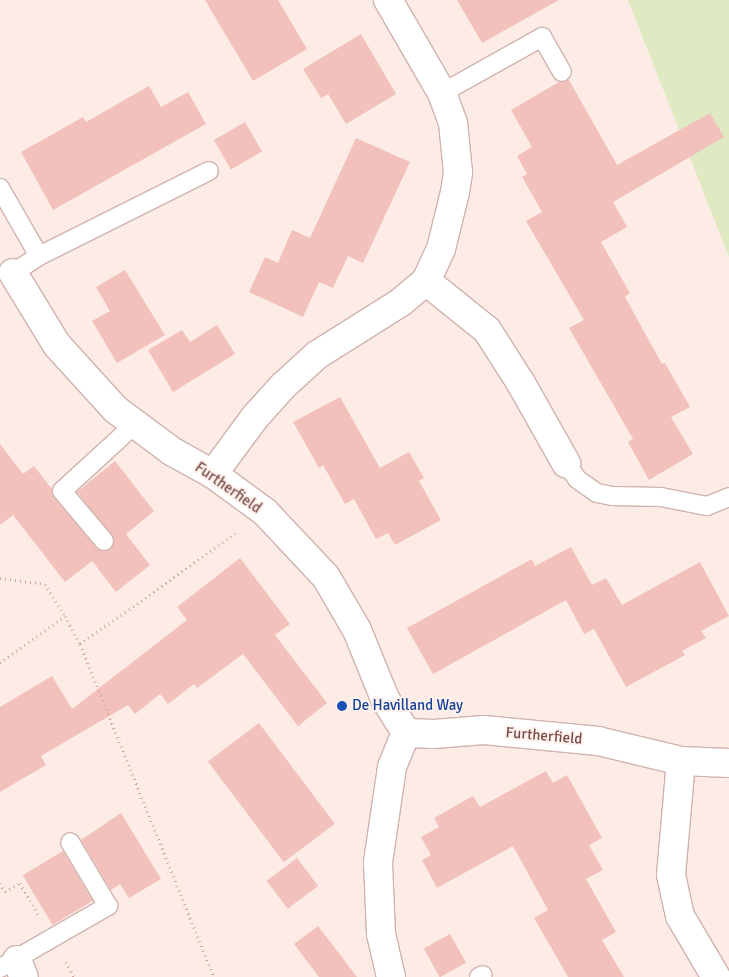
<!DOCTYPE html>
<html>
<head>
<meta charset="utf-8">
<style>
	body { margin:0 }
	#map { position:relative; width:729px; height:977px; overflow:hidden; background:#fcece5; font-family:Signika,sans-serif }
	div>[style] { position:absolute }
	.green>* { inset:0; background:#dfeac3 }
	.building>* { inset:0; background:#f2c1bc; transform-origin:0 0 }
	.path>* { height:3px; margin-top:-1.5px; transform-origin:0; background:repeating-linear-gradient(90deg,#d7a39f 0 1px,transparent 0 5px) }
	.roads { filter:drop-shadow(1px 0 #d0b3ae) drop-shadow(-1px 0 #d0b3ae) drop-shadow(0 1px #d0b3ae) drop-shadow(0 -1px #d0b3ae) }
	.lane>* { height:18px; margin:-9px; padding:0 9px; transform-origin:9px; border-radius:9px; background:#fff }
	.street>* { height:28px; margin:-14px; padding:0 14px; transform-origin:14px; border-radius:14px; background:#fff }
	.dots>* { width:14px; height:14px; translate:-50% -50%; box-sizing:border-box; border:2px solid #fff1eb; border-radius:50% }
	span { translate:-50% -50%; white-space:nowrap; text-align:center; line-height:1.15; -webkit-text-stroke:4px #fff1eb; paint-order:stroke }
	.street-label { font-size:15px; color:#754c4a }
	.transit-label { font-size:15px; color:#164399 }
	.left { translate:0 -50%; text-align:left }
</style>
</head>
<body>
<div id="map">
	<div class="green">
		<div style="clip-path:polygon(628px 0,729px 0,729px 257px)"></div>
	</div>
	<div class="building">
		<div style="clip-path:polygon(205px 0,278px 0,307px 49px,253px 81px)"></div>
		<div style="clip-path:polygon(457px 0,559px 0,482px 43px)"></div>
		<div style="clip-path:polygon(361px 34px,396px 94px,346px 124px,328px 94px,321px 98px,303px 69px)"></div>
		<div style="clip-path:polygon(569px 80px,617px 165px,710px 113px,724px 137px,613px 202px,627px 227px,601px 242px,630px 293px,625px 297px,662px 364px,665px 363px,690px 407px,671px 417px,693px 454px,649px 480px,628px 442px,633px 439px,569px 328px,584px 320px,526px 221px,542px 212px,522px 177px,527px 174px,517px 156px,532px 147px,511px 110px,559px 82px)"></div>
		<div style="clip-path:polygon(149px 86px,161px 107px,188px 92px,206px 124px,53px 210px,21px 152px,83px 117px,86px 122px)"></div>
		<div style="left:245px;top:122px;width:34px;height:36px;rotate:60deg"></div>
		<div style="clip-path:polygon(356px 138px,410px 162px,363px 263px,348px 256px,333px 288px,319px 282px,303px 317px,249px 292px,265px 257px,278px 263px,292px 230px,310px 238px)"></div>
		<div style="clip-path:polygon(125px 270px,165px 335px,117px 363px,92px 321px,110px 311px,96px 287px)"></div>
		<div style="clip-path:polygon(217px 325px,235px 354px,173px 392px,148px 350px,182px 330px,190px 342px)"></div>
		<div style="clip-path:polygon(340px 397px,380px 468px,409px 452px,424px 478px,419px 481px,441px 520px,395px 545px,388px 533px,376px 539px,354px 499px,345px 504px,323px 465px,319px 468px,293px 422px)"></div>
		<div style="clip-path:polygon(0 444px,23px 474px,34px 466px,52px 489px,54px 498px,101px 551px,111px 549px,114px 539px,77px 492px,115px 461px,154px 511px,126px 534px,150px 565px,116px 592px,92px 561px,65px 582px,13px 515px,0 525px)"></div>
		<div style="clip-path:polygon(571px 547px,592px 585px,606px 578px,622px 605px,700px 562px,729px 616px,701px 631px,706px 638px,682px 651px,685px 655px,626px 687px,594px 629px,584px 634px,566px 600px,433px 674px,407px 628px,532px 559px,535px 566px)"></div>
		<div style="clip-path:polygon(240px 558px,290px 624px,275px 635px,327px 703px,298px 726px,243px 654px,197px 688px,194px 684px,168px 704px,160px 694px,135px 714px,128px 705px,41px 756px,46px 765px,0 792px,0 707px,52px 676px,72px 709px,187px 620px,177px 607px)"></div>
		<div style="left:259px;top:723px;width:126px;height:64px;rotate:53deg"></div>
		<div style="clip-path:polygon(546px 771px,553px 783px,567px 775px,602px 838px,589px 845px,603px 870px,586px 879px,616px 932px,602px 940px,624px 977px,568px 977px,534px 918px,548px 910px,513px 846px,437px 888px,422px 860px,431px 855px,421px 837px,439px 827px,434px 818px,473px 796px,480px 807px)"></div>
		<div style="clip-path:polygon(121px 813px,161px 879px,129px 898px,120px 884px,111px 890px,81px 840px)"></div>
		<div style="left:63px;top:851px;width:58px;height:47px;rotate:59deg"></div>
		<div style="left:297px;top:858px;width:35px;height:38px;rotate:53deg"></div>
		<div style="clip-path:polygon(318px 926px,338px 952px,357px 977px,319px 977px,294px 944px)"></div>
		<div style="left:450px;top:934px;width:33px;height:30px;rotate:61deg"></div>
	</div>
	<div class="path">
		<div style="left:0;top:578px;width:45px;rotate:7.6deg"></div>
		<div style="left:45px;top:584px;width:38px;rotate:58deg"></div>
		<div style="left:65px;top:616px;width:32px;rotate:62deg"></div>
		<div style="left:80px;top:644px;width:359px;rotate:68.1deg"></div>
		<div style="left:80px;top:644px;width:191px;rotate:-35.4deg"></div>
		<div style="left:0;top:663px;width:80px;rotate:-35.9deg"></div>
		<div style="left:0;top:883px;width:10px;rotate:61deg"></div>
		<div style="left:5px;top:892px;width:17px;rotate:-31deg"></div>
		<div style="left:20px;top:883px;width:36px;rotate:60deg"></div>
		<div style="left:66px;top:962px;width:17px;rotate:62deg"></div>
	</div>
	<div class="roads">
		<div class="lane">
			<div style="left:442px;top:93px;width:115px;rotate:-29.2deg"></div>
			<div style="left:542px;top:37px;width:40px;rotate:60.3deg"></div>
			<div style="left:0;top:188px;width:78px;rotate:60.2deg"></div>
			<div style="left:39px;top:256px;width:31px;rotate:147deg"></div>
			<div style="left:39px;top:256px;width:190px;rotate:-26.6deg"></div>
			<div style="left:566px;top:463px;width:19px;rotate:55deg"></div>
			<div style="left:577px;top:479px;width:24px;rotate:35deg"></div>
			<div style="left:597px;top:493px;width:15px;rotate:11deg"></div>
			<div style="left:612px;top:496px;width:49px;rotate:1.2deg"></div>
			<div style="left:661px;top:497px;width:47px;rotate:11.1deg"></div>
			<div style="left:707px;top:506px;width:24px;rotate:-22deg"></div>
			<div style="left:104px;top:541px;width:65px;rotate:-130deg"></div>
			<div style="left:62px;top:491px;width:99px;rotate:-42.5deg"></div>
			<div style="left:0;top:968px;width:125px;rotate:-29.9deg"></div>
			<div style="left:108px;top:906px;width:74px;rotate:-120.7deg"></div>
			<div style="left:479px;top:977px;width:4px;rotate:-27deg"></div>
		</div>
		<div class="street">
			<div style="left:13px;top:273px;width:84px;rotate:58.6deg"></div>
			<div style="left:57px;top:345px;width:86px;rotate:47.8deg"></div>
			<div style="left:115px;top:409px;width:72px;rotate:36.6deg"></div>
			<div style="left:173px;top:452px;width:46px;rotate:28.8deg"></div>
			<div style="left:213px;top:474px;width:64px;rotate:36.2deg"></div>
			<div style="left:265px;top:512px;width:89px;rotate:46.8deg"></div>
			<div style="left:326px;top:577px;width:61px;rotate:59.7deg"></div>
			<div style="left:357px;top:630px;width:74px;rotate:67.9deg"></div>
			<div style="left:385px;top:699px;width:40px;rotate:58deg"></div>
			<div style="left:406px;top:733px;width:28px;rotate:2deg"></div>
			<div style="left:434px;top:734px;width:50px;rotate:-4.6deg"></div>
			<div style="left:484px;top:730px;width:115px;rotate:5.5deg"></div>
			<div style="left:598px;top:741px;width:85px;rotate:13.5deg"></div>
			<div style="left:681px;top:761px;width:48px;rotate:2.4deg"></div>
			<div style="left:426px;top:281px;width:78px;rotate:38.8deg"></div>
			<div style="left:487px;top:330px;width:65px;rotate:57.5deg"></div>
			<div style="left:522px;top:385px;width:90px;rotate:60.6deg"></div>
			<div style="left:213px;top:474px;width:71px;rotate:-53.6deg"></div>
			<div style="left:255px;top:417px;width:42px;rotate:-47.9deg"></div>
			<div style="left:283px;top:386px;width:46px;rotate:-42.4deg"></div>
			<div style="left:317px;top:355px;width:99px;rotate:-32.2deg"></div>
			<div style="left:401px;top:302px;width:33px;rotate:-40deg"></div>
			<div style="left:426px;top:281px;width:35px;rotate:-65deg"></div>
			<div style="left:441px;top:249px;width:59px;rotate:-76.2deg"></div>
			<div style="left:455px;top:192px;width:20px;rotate:-81deg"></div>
			<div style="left:458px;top:172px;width:49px;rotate:-95.8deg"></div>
			<div style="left:453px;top:123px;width:32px;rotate:-110deg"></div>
			<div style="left:442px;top:93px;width:108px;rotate:-120.1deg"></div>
			<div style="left:681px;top:761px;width:114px;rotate:95deg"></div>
			<div style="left:671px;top:875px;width:42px;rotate:77.6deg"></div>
			<div style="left:680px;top:916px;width:71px;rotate:59.5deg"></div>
			<div style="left:17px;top:960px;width:18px;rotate:68deg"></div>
			<div style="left:391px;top:977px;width:44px;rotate:-103.1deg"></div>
			<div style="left:381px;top:934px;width:72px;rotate:-92.4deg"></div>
			<div style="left:378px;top:862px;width:96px;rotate:-81.6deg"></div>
			<div style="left:392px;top:767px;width:37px;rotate:-68deg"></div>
		</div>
	</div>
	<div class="dots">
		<div style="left:342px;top:706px;background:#1a4fb4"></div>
	</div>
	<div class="street-label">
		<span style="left:228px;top:488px;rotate:35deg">Furtherfield</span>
		<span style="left:544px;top:736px;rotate:5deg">Furtherfield</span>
	</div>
	<div class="transit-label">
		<span class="left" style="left:352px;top:706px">De Havilland Way</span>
	</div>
</div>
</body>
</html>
